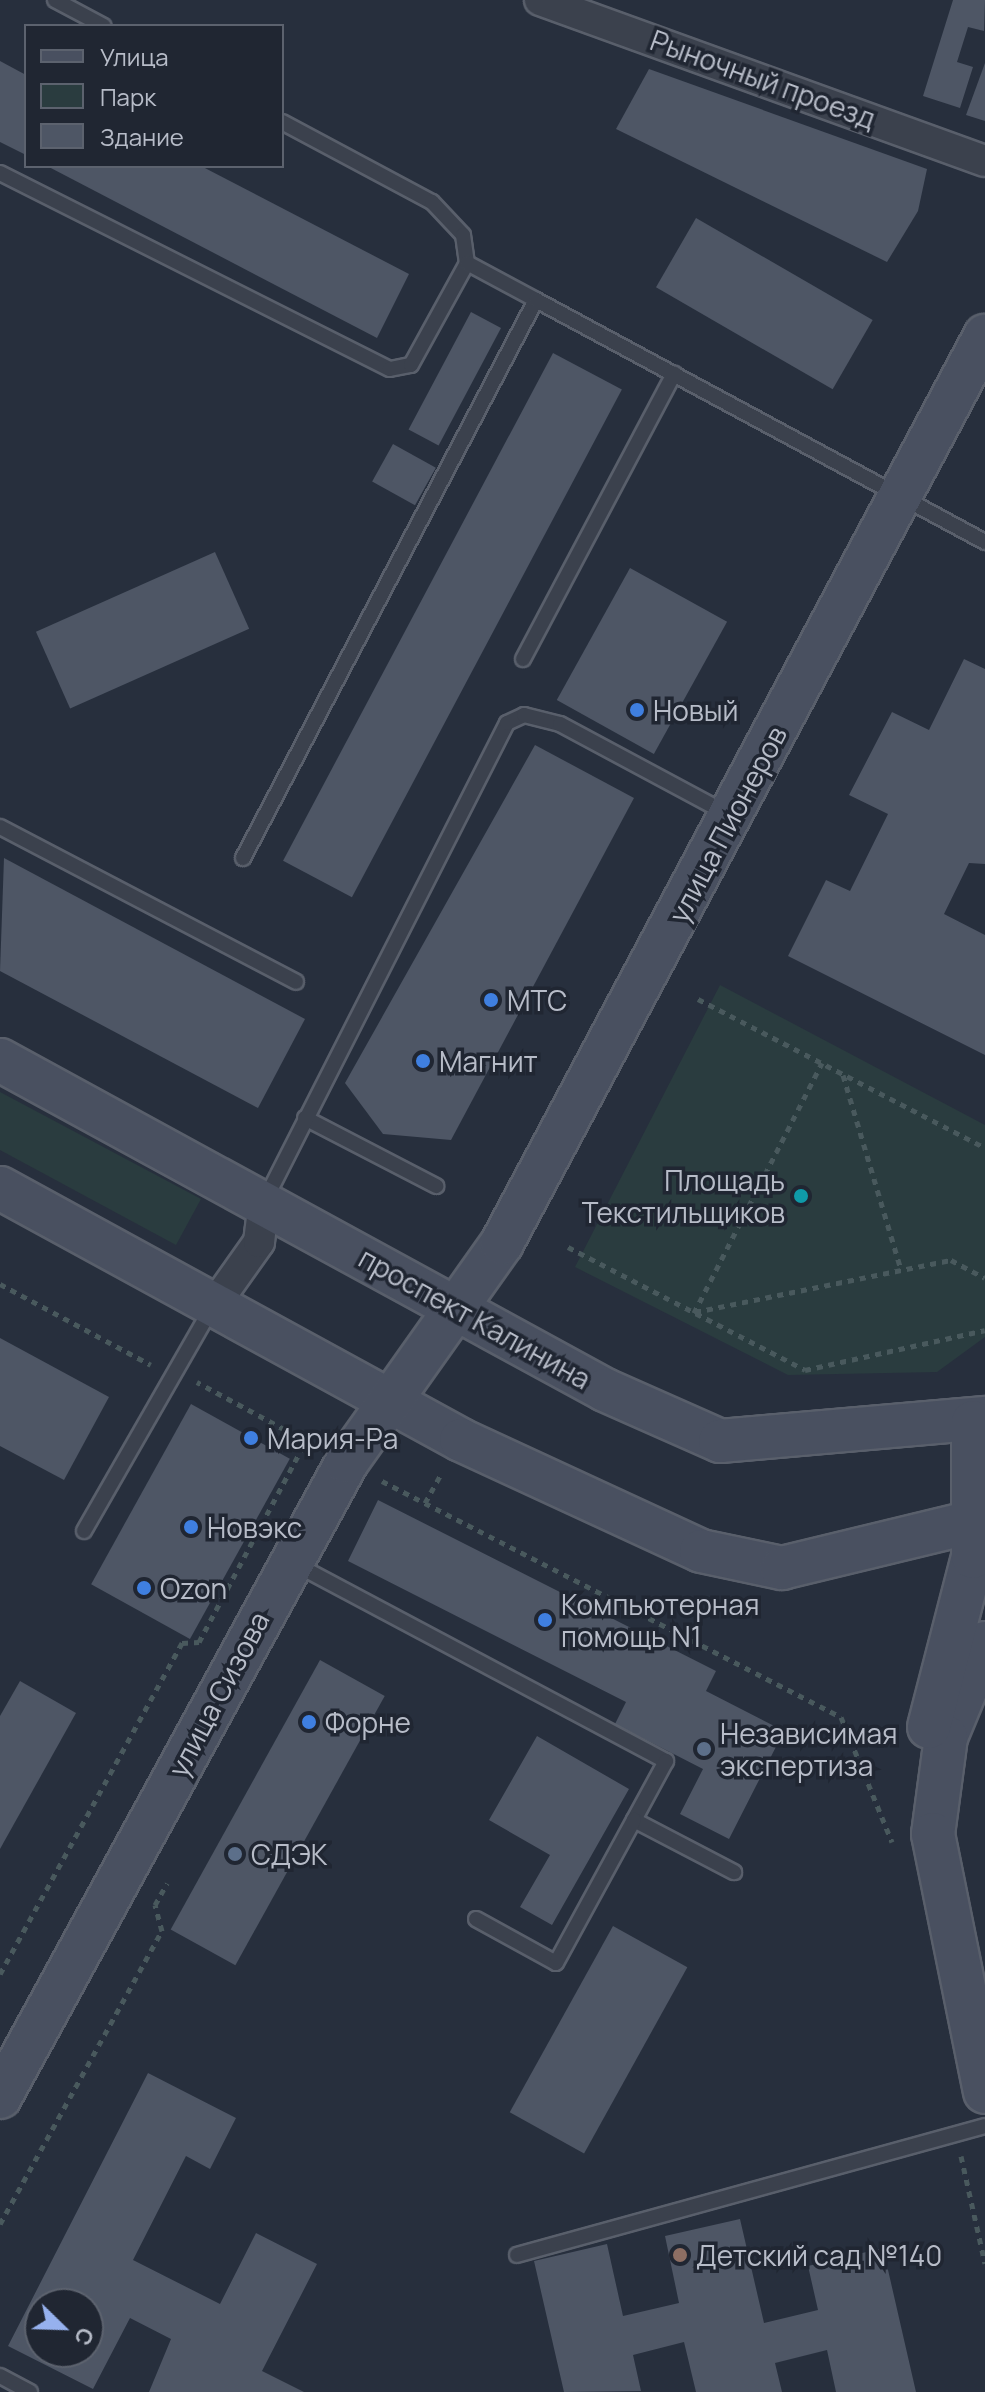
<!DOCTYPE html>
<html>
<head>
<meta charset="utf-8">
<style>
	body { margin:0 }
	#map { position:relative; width:985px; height:2392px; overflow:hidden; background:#272f3d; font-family:Manrope,sans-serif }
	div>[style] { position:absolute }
	.green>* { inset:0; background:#2a3c3f }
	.building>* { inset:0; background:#4e5665; transform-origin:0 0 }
	.path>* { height:5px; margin-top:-2.5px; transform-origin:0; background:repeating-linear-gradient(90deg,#49595d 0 6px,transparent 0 12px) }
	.roads { filter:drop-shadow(2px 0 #595f6b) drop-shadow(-2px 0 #595f6b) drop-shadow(0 2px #595f6b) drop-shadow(0 -2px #595f6b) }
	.lane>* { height:14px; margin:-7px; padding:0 7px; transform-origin:7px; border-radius:7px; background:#3b414d }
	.street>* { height:30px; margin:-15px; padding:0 15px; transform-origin:15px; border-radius:15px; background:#3b414d }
	.secondary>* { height:42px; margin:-21px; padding:0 21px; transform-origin:21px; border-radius:21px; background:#495060 }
	.dots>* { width:22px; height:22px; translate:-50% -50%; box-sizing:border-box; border:4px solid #202632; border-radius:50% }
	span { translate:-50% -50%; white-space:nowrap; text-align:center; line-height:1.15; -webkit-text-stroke:7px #202632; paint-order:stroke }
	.street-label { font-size:28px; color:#b7bcc8 }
	.poi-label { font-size:28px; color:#b7bcc8 }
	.left { translate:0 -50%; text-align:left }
	.right { translate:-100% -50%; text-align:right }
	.legend { position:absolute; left:24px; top:24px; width:260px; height:144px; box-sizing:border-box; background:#202632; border:2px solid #5c626e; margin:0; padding:10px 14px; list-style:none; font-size:24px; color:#b7bcc8 }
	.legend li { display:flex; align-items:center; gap:16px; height:40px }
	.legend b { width:40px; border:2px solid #5c626e }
	.north { position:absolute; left:24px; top:2288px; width:80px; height:80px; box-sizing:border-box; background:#202632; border:2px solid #5c626e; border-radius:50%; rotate:113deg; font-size:22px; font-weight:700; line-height:32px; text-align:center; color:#b7bcc8 }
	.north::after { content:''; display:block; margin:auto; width:28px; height:36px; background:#96b1ee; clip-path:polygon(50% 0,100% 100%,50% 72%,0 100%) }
</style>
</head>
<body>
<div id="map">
	<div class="green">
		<div style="clip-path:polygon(720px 985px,985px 1125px,985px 1337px,937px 1372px,788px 1375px,575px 1267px)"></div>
		<div style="clip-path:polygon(0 1092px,201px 1199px,176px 1245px,0 1150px)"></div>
	</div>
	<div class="building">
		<div style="clip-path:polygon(953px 0,985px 0,984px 31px,968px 27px,957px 62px,973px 67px,960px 108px,923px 96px)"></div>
		<div style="clip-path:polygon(0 61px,26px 75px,26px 155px,0 142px)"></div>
		<div style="clip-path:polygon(985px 63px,985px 121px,966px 115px)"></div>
		<div style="clip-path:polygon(649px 69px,927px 169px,918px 211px,887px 262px,616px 129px)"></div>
		<div style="clip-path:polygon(47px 166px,201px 166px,409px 274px,377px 338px)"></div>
		<div style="left:696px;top:218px;width:204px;height:80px;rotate:30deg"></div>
		<div style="left:471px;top:312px;width:34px;height:133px;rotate:28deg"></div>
		<div style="left:553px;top:353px;width:78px;height:575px;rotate:28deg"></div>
		<div style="left:393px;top:444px;width:49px;height:43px;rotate:29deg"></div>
		<div style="left:215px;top:552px;width:84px;height:196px;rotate:66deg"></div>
		<div style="left:630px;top:568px;width:111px;height:151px;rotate:29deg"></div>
		<div style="clip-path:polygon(964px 659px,985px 669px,985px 864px,969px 863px,944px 914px,985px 935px,985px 1055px,788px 956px,826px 880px,850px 891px,888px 814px,849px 795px,892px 712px,929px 730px)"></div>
		<div style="clip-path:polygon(535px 745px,634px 798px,451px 1140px,383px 1134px,345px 1083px)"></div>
		<div style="clip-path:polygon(4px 858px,305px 1019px,258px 1108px,0 971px)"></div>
		<div style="clip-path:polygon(0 1338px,109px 1397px,64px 1480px,0 1446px)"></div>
		<div style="left:191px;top:1404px;width:113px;height:206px;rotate:29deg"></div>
		<div style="clip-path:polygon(378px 1500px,716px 1671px,706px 1691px,784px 1731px,729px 1839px,680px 1814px,703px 1769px,615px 1724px,626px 1702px,348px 1561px)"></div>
		<div style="left:320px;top:1660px;width:74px;height:308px;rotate:29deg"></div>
		<div style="clip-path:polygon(20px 1681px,76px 1713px,0 1849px,0 1716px)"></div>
		<div style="clip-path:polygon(537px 1736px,629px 1789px,552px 1925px,520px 1907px,550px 1855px,489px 1820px)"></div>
		<div style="left:613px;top:1926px;width:85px;height:213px;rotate:29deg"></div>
		<div style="clip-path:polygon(evenodd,148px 2073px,236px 2118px,210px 2169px,186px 2156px,133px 2260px,220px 2304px,256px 2233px,317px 2264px,262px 2371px,304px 2392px,149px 2392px,171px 2339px,130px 2318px,93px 2389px,8px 2346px,148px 2073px,40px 2304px,88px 2304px,88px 2352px,40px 2352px,40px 2304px)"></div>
		<div style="clip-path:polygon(740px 2219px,764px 2323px,818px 2310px,808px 2266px,883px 2248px,916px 2392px,836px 2392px,827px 2350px,775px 2363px,782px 2392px,696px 2392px,684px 2342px,633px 2355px,641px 2391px,564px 2392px,534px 2261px,607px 2244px,623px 2316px,679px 2303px,665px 2236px)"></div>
	</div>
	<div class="path">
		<div style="left:698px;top:999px;width:323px;rotate:27.4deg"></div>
		<div style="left:843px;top:1075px;width:203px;rotate:73.4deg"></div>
		<div style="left:568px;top:1247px;width:267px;rotate:27.4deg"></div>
		<div style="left:805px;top:1370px;width:184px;rotate:-12.5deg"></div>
		<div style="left:0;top:1284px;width:171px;rotate:28.2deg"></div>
		<div style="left:695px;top:1312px;width:261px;rotate:-11.5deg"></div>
		<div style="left:951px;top:1260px;width:38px;rotate:28deg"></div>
		<div style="left:694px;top:1313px;width:281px;rotate:-62.9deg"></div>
		<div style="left:382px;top:1481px;width:516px;rotate:27.21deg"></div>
		<div style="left:841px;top:1717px;width:135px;rotate:67.8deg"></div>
		<div style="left:425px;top:1503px;width:35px;rotate:-61deg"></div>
		<div style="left:0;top:1974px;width:378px;rotate:-61.2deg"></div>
		<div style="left:182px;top:1643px;width:17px;rotate:-3deg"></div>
		<div style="left:199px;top:1642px;width:228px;rotate:-62deg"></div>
		<div style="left:306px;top:1441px;width:124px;rotate:-151.6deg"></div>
		<div style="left:961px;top:2156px;width:110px;rotate:77.4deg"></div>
		<div style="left:0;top:2224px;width:335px;rotate:-61.1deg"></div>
		<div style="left:162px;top:1931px;width:27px;rotate:-105deg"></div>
		<div style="left:155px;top:1905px;width:25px;rotate:-61deg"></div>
	</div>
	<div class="roads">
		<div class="lane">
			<div style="left:55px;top:0;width:55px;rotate:28deg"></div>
			<div style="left:282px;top:122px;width:170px;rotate:28.1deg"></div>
			<div style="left:432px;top:202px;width:45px;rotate:46.8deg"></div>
			<div style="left:463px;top:235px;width:28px;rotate:82deg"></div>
			<div style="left:0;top:173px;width:436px;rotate:26.7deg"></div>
			<div style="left:390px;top:369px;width:21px;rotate:-11deg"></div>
			<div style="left:411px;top:365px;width:116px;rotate:-61.2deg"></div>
			<div style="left:467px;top:263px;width:78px;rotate:28.2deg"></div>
			<div style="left:523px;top:659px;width:323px;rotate:-62.1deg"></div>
			<div style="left:0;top:827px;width:334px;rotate:27.6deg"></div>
			<div style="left:243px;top:858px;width:630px;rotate:-62.3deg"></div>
			<div style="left:536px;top:300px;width:510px;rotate:28.32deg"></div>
			<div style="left:305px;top:1118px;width:148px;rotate:27.4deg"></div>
			<div style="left:264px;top:1202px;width:537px;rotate:-63.1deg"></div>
			<div style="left:507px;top:723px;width:19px;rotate:-25deg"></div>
			<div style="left:524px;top:715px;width:37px;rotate:14deg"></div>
			<div style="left:560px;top:724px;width:191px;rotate:28.2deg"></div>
			<div style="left:84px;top:1531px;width:256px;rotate:-60.2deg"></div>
			<div style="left:297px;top:1565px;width:418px;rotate:28deg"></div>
			<div style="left:666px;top:1761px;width:67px;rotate:118.5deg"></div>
			<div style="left:634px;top:1820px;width:113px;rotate:27.5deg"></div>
			<div style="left:476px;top:1919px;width:91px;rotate:28.8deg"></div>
			<div style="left:556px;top:1963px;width:163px;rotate:-61.4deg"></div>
			<div style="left:517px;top:2255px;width:485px;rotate:-15.4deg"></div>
			<div style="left:0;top:2376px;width:34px;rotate:28deg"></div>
		</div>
		<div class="street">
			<div style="left:540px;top:0;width:473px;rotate:19.9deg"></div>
			<div style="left:215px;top:1304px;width:76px;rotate:-54.6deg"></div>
			<div style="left:259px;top:1242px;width:40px;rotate:-82.9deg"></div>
		</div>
		<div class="secondary">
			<div style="left:0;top:1060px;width:689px;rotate:28.61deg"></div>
			<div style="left:605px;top:1390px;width:126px;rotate:23.9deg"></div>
			<div style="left:720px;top:1441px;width:266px;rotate:-5deg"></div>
			<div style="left:0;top:1188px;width:525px;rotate:28.66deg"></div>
			<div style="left:461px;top:1440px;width:264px;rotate:24.8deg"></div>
			<div style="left:701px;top:1551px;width:83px;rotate:11.9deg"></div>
			<div style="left:782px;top:1568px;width:209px;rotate:-13.6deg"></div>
			<div style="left:985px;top:1643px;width:102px;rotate:112.5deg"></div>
			<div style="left:946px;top:1737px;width:98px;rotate:97.6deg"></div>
			<div style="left:933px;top:1834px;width:263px;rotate:78.6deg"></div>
			<div style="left:929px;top:1727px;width:176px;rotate:-75.5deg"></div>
			<div style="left:973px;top:1557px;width:135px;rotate:-90deg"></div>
			<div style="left:0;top:2097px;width:724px;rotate:-61.35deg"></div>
			<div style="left:347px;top:1462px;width:268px;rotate:-54.7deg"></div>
			<div style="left:502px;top:1243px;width:1028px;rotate:-61.96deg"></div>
		</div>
	</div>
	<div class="dots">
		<div style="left:637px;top:710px;background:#3f7fe0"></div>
		<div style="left:491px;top:1000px;background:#3f7fe0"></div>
		<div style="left:423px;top:1061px;background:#3f7fe0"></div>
		<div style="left:801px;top:1196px;background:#0f9aa8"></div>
		<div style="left:251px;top:1438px;background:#3f7fe0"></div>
		<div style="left:191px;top:1527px;background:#3f7fe0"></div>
		<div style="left:144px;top:1588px;background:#3f7fe0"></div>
		<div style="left:545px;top:1620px;background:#3f7fe0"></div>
		<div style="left:309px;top:1722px;background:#3f7fe0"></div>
		<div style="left:704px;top:1749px;background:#5c6f8a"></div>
		<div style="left:235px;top:1854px;background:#5c6f8a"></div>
		<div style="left:680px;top:2255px;background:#8d6e63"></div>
	</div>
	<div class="street-label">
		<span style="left:763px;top:79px;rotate:20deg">Рыночный проезд</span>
		<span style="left:727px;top:824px;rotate:-62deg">улица Пионеров</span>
		<span style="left:475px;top:1318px;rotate:29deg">проспект Калинина</span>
		<span style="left:218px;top:1694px;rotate:-62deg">улица Сизова</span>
	</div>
	<div class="poi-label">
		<span class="left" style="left:653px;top:710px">Новый</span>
		<span class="left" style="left:507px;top:1000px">МТС</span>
		<span class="left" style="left:439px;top:1061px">Магнит</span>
		<span class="right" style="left:785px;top:1196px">Площадь<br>Текстильщиков</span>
		<span class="left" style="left:267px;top:1438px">Мария-Ра</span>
		<span class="left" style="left:207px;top:1527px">Новэкс</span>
		<span class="left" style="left:160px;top:1588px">Ozon</span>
		<span class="left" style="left:561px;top:1620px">Компьютерная<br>помощь N1</span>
		<span class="left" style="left:325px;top:1722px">Форне</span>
		<span class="left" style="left:720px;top:1749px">Независимая<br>экспертиза</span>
		<span class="left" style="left:251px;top:1854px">СДЭК</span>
		<span class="left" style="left:696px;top:2255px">Детский сад №140</span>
	</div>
	<ul class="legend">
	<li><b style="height:10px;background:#495060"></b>Улица</li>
	<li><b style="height:22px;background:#2a3c3f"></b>Парк</li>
	<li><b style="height:22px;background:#4e5665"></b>Здание</li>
	</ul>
	<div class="north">С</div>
</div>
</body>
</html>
